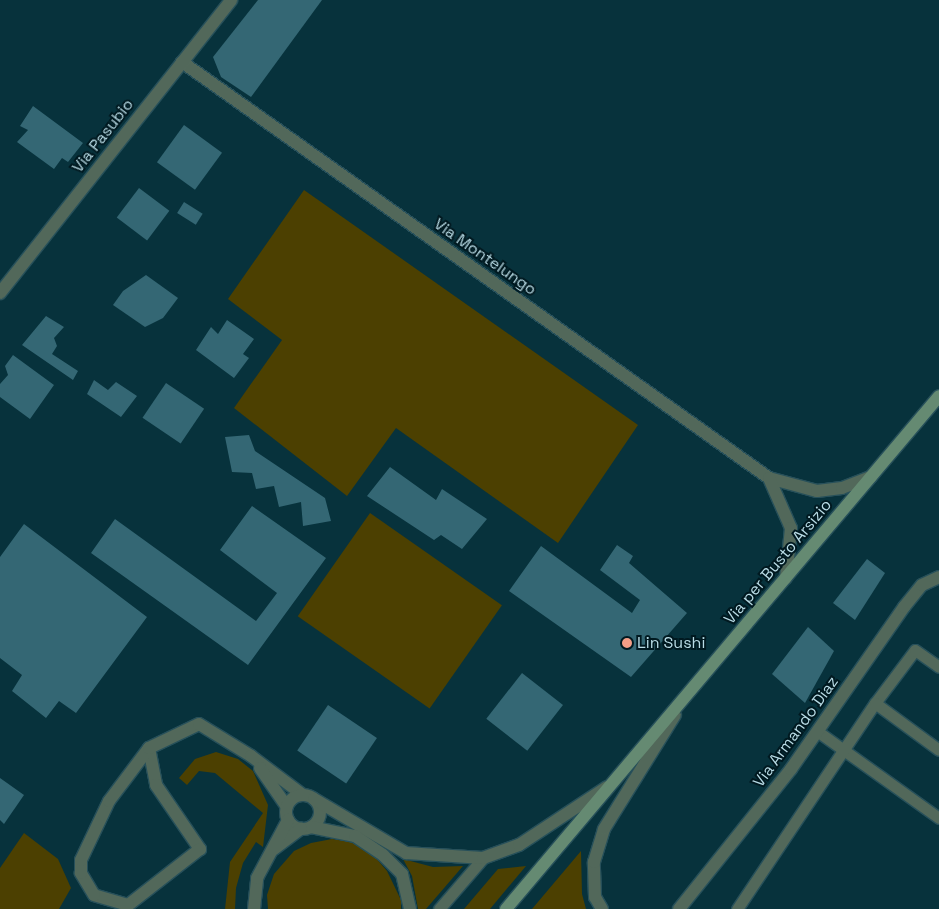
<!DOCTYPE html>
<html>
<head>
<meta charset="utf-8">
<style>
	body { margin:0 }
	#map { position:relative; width:939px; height:909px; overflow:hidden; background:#07323c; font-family:"Space Grotesk",sans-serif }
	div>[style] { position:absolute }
	.green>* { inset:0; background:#4c4001; transform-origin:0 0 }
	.building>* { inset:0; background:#346774; transform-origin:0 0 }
	.roads { filter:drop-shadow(1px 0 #27505a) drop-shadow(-1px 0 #27505a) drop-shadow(0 1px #27505a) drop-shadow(0 -1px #27505a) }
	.service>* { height:11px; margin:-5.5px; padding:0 5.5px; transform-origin:5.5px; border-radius:5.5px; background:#52685a }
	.minor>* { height:12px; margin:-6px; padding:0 6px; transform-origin:6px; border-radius:6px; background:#52685a }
	.minor>.ring { margin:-6px; padding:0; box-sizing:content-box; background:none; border:12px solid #52685a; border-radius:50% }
	.secondary>* { height:12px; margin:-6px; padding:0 6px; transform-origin:6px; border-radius:6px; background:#658a72 }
	.dots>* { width:14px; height:14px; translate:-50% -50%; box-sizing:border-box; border:2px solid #001920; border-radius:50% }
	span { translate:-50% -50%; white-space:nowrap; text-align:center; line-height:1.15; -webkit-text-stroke:4px #001920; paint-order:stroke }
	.street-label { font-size:16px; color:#b8dbe5 }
	.poi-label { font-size:16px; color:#b8dbe5 }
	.left { translate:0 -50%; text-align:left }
</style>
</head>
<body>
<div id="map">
	<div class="green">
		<div style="clip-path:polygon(304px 190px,638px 425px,558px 543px,396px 428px,347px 496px,234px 408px,282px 340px,228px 299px)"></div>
		<div style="left:370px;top:513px;width:161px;height:126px;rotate:35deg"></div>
		<div style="clip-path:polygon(216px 752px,238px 759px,253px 771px,268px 805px,263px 847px,256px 842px,243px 863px,236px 888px,235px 909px,225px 909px,230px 862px,263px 813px,215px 773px,199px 771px,187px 785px,179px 778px,195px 759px)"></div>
		<div style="clip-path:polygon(24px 833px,58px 859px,71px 888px,59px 909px,0 909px,0 868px)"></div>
		<div style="clip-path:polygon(332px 839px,352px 842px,375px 857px,387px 871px,401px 900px,401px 909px,268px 909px,267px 895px,274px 874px,294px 851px,311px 843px)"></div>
		<div style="clip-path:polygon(581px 851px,582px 894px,586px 909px,532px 909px)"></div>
		<div style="clip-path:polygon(403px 859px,433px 867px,463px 866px,426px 909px,418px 909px,412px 876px)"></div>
		<div style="clip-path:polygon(526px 866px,490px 909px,464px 909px,498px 869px)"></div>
	</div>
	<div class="building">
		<div style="clip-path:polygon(258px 0,322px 0,251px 97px,221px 77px,213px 57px)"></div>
		<div style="clip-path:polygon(33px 106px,83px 143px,68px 162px,62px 158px,54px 169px,17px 142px,28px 130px,20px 126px)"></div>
		<div style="left:184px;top:125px;width:47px;height:46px;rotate:36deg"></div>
		<div style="left:139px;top:188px;width:38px;height:37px;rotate:37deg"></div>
		<div style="left:184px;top:202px;width:22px;height:13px;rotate:32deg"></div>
		<div style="clip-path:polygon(146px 275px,178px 298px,163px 318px,145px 327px,113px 305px,123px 291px)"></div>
		<div style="clip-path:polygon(46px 316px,64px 327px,54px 338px,57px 346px,52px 354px,78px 371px,73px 380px,22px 345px)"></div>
		<div style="clip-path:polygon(227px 320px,254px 339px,243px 354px,249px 358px,234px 378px,196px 350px,211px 327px,218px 334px)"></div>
		<div style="clip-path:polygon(13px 355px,54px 385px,30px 419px,0 397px,0 384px,8px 375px,5px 366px)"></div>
		<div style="clip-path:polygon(94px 380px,108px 390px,116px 382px,137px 396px,121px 417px,87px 394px)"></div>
		<div style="left:166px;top:383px;width:46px;height:42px;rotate:34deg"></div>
		<div style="clip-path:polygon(249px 435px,255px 451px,325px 498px,331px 521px,303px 526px,301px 502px,279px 507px,274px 486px,256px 489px,252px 473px,232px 472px,225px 437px)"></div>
		<div style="clip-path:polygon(390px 467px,436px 500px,442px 489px,487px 519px,462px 549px,441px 535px,434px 540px,367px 496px)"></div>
		<div style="clip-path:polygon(252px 506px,326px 558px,248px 665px,91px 553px,115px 519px,256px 621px,277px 593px,220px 550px)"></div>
		<div style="clip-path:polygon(24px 524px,147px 617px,76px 713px,59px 701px,46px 718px,12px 691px,22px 675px,0 658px,0 557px)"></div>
		<div style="clip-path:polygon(617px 545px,633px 556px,629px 563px,687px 613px,631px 677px,509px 591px,541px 546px,632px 613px,640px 600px,600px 570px)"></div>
		<div style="clip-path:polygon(867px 559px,885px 573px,855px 620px,833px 603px)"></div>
		<div style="clip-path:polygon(808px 627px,834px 651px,805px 703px,772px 674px)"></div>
		<div style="left:522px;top:673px;width:52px;height:58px;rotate:38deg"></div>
		<div style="left:328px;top:705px;width:59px;height:55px;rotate:34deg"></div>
		<div style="clip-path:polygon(0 778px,24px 795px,4px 824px,0 820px)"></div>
	</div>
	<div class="roads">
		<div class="service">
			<div style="left:875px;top:703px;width:66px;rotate:-53deg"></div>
			<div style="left:915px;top:650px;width:29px;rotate:35deg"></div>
			<div style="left:817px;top:731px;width:150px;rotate:35.5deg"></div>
			<div style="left:439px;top:909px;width:67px;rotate:-49.2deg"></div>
			<div style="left:737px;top:909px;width:248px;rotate:-56.2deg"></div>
			<div style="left:875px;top:703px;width:79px;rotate:36.3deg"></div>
		</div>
		<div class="minor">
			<div style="left:182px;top:62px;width:719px;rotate:35.32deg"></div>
			<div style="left:769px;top:478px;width:50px;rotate:15.2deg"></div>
			<div style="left:817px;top:491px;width:25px;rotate:-7deg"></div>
			<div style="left:842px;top:488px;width:31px;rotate:-21deg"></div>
			<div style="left:0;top:293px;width:373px;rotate:-51.7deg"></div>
			<div style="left:769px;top:478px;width:55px;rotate:66.3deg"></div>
			<div style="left:791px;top:528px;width:50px;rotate:95.7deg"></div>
			<div style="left:149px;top:748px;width:38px;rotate:79deg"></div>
			<div style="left:156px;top:785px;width:78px;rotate:55.5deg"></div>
			<div style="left:200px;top:849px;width:91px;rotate:142.1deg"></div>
			<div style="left:128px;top:905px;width:35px;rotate:-164deg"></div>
			<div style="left:94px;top:895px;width:26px;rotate:-121deg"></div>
			<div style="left:81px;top:873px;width:13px;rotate:-90deg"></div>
			<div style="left:81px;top:860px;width:65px;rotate:-64.6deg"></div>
			<div style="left:109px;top:801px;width:66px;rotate:-53deg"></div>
			<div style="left:149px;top:748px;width:55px;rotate:-25.6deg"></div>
			<div style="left:199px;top:724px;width:61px;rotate:31.6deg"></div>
			<div style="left:251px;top:756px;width:65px;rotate:36.9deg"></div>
			<div style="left:260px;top:768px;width:47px;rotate:55.3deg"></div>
			<div class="ring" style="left:286px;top:795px;width:22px;height:22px"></div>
			<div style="left:314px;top:799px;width:107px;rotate:30.4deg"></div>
			<div style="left:406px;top:853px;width:77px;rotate:3.7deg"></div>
			<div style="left:483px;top:858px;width:38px;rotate:-20deg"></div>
			<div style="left:519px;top:845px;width:105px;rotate:-33.4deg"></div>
			<div style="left:311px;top:827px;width:45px;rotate:11.6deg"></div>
			<div style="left:355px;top:836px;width:34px;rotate:34deg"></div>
			<div style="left:383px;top:855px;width:27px;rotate:45deg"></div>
			<div style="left:402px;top:874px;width:36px;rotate:77deg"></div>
			<div style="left:274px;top:849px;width:34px;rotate:-37deg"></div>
			<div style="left:254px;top:909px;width:31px;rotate:-84deg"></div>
			<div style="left:257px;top:878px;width:66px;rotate:-61.9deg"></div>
			<div style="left:602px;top:909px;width:14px;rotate:-120deg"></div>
			<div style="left:595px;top:897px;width:35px;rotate:-92deg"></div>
			<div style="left:594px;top:862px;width:34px;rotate:-73deg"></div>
			<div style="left:604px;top:829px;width:134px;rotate:-58.1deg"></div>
			<div style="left:679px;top:909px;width:179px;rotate:-51.3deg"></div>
			<div style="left:791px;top:769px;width:198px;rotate:-55.1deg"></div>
			<div style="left:904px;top:607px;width:28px;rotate:-51deg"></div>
			<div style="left:922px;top:585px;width:19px;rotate:-25deg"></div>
		</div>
		<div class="secondary">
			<div style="left:506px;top:909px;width:671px;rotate:-49.83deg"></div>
		</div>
	</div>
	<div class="dots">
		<div style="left:627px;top:643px;background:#f49e87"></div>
	</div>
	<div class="street-label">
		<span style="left:103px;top:136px;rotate:-52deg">Via Pasubio</span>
		<span style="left:485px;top:257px;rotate:35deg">Via Montelungo</span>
		<span style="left:778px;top:562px;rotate:-50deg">Via per Busto Arsizio</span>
		<span style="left:796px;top:732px;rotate:-54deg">Via Armando Diaz</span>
	</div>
	<div class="poi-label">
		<span class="left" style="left:637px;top:643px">Lin Sushi</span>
	</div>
</div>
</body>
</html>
